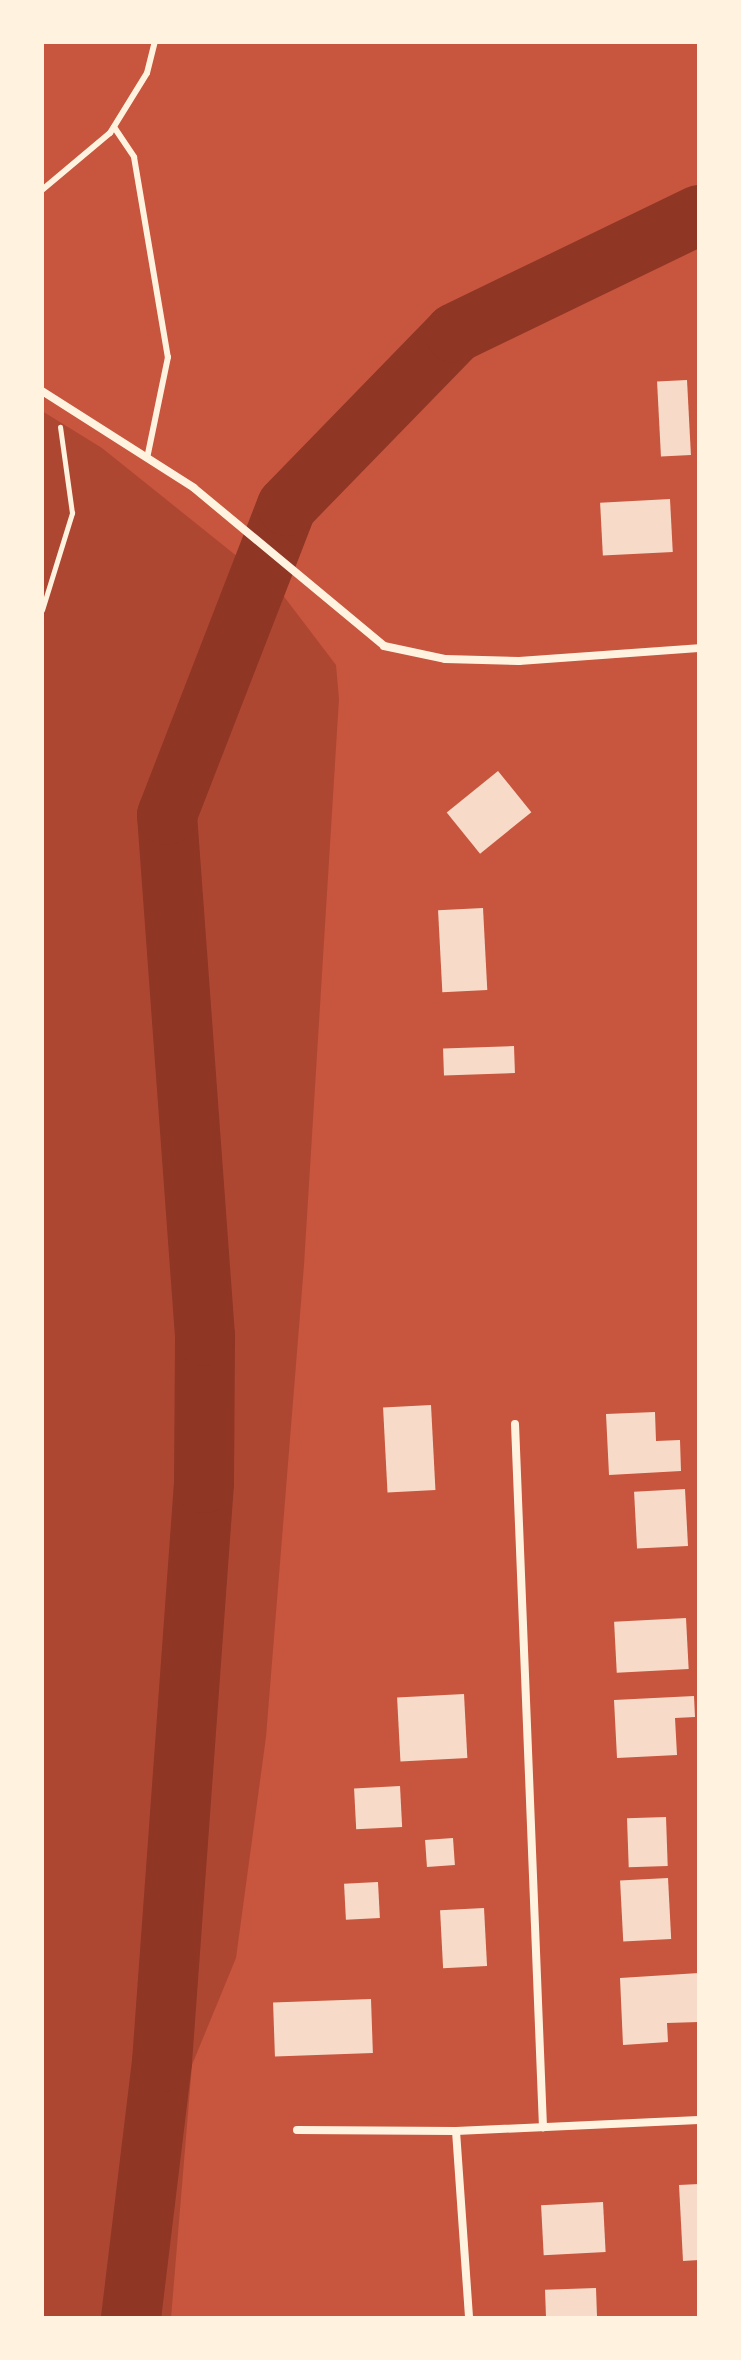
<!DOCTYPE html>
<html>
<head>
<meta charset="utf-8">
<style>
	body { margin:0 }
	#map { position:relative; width:741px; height:2360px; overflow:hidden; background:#c8553d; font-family:Bitter,serif }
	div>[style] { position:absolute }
	.green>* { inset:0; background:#ae4732 }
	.river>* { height:60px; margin:-30px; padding:0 30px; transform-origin:30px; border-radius:30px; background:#8f3625 }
	.building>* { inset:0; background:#f7dbc8; transform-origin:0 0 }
	.path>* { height:5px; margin:-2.5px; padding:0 2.5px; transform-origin:2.5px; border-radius:2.5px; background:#fff3e0 }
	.service>* { height:6px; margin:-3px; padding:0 3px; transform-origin:3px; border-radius:3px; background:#fff3e0 }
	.minor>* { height:8px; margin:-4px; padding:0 4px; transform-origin:4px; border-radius:4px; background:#fff3e0 }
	span { translate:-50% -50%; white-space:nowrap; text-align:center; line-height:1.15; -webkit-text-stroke:8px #fff3e0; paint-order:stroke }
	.frame { position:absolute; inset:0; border:44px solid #fff3e0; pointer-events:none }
</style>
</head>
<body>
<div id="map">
	<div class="green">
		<div style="clip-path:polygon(42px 411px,102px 448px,279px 590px,336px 665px,339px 699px,304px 1265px,266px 1737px,236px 1958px,192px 2065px,171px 2318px,42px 2318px)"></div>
	</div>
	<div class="river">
		<div style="left:131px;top:2318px;width:258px;rotate:-83.1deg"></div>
		<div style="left:162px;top:2062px;width:581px;rotate:-85.85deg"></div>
		<div style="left:204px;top:1483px;width:147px;rotate:-89.6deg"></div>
		<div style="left:205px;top:1336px;width:522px;rotate:-94.17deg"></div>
		<div style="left:167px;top:815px;width:331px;rotate:-68.8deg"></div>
		<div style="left:287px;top:506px;width:241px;rotate:-45.8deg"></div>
		<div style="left:455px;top:333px;width:271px;rotate:-25.8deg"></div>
	</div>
	<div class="building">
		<div style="left:687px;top:380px;width:75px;height:30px;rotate:87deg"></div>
		<div style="left:670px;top:499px;width:53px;height:70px;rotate:87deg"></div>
		<div style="left:498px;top:771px;width:53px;height:66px;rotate:51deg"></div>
		<div style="left:483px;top:908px;width:82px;height:45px;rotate:87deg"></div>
		<div style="left:514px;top:1046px;width:27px;height:71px;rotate:88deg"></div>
		<div style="left:431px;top:1405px;width:85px;height:48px;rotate:87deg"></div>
		<div style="clip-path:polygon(655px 1412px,656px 1441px,680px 1440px,681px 1471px,609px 1475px,606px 1414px)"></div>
		<div style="left:685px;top:1489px;width:57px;height:51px;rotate:87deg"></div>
		<div style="left:686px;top:1618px;width:51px;height:72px;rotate:87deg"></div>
		<div style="left:464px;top:1694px;width:64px;height:67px;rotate:87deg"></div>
		<div style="clip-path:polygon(694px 1696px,695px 1717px,675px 1718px,677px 1755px,617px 1758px,614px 1700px)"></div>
		<div style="left:400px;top:1786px;width:41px;height:46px;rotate:87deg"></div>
		<div style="left:666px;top:1817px;width:49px;height:39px;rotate:88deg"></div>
		<div style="left:453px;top:1838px;width:27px;height:28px;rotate:86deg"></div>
		<div style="left:668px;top:1878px;width:61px;height:48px;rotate:87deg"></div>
		<div style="left:378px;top:1882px;width:36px;height:34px;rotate:87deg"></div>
		<div style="left:484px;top:1908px;width:58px;height:44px;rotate:87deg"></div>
		<div style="clip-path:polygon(699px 1973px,699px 2022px,667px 2023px,668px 2042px,623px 2045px,620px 1978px)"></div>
		<div style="left:371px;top:1999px;width:54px;height:98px;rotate:88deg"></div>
		<div style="clip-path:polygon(699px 2184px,699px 2260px,683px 2261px,679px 2185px)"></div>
		<div style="left:603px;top:2202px;width:50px;height:62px;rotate:87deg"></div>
		<div style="left:596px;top:2288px;width:30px;height:51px;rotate:88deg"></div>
	</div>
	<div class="path">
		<div style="left:42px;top:610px;width:102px;rotate:-72.8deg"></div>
		<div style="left:72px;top:513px;width:87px;rotate:-97.9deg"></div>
	</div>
	<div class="service">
		<div style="left:114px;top:127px;width:36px;rotate:56deg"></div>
		<div style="left:134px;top:157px;width:203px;rotate:80.4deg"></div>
		<div style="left:168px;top:357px;width:103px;rotate:101.7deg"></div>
		<div style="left:42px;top:190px;width:89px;rotate:-40deg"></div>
		<div style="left:110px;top:133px;width:70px;rotate:-58.3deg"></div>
		<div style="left:147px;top:73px;width:32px;rotate:-76deg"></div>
	</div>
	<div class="minor">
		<div style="left:42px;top:391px;width:180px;rotate:32.5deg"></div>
		<div style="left:194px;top:488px;width:247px;rotate:39.7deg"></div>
		<div style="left:384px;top:646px;width:62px;rotate:12deg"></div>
		<div style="left:445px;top:659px;width:74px;rotate:1.5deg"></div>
		<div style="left:519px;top:661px;width:180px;rotate:-4.1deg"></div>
		<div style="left:515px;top:1424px;width:704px;rotate:87.72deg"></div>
		<div style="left:297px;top:2130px;width:159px;rotate:0.4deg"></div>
		<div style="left:456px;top:2131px;width:243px;rotate:-2.6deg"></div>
		<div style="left:456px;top:2131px;width:187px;rotate:86deg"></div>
	</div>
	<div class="frame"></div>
</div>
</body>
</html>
